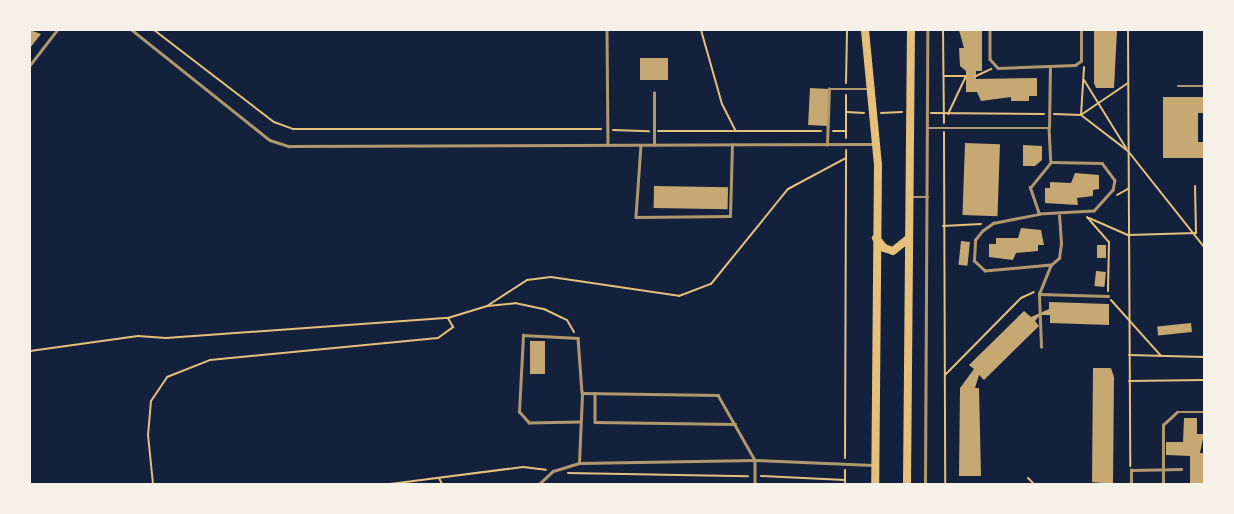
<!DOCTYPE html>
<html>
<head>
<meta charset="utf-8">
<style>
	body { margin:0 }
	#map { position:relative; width:1234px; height:514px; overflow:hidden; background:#14213d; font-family:Arial,sans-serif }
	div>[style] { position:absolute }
	.building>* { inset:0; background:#c6a872; transform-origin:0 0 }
	.path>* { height:2px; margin:-1px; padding:0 1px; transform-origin:1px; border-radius:1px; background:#e5c07b }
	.service>* { height:2.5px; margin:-1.25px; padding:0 1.25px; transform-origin:1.25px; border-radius:1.25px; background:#b1986c }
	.secondary>* { height:8px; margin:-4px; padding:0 4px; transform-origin:4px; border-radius:4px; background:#e5c07b }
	span { translate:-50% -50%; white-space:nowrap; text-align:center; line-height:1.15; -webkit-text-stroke:5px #f6f1e7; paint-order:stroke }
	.frame { position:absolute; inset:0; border:31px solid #f6f1e7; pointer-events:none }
</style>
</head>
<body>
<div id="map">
	<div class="building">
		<div style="clip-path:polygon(30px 30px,41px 34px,30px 48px)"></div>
		<div style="clip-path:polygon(959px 30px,982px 30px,982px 71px,976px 71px,976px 79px,1037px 78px,1037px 96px,1029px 96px,1029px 101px,1011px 101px,1011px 97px,981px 101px,977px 92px,966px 92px,966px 71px,960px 66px,959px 48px,964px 48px)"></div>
		<div style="clip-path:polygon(1094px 30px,1117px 30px,1114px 88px,1096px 88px,1094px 83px)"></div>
		<div style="left:640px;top:58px;width:28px;height:22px"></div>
		<div style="left:810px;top:88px;width:19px;height:37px;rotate:3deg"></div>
		<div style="clip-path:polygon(1163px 97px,1204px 97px,1204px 113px,1198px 113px,1198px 142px,1204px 142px,1204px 158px,1163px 158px)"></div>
		<div style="left:965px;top:143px;width:35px;height:72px;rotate:2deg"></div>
		<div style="clip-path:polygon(1023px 145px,1042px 146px,1042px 160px,1035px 166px,1023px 166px)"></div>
		<div style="clip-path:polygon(1075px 173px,1099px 175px,1099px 189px,1093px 190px,1093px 196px,1077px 198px,1078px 205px,1045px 203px,1045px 188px,1050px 188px,1050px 182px,1071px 183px)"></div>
		<div style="left:654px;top:186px;width:74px;height:22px;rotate:1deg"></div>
		<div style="clip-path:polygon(1021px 228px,1041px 230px,1044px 245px,1038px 245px,1038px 251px,1016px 253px,1013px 260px,989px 257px,989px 244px,996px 244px,996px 238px,1018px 238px)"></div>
		<div style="left:961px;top:241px;width:9px;height:24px;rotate:6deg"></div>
		<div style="left:1097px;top:245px;width:9px;height:13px"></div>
		<div style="left:1096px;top:271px;width:10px;height:15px;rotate:6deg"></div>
		<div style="clip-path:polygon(1049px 302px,1109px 304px,1109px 325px,1050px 323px,1050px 315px,1040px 315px,1035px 321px,1039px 326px,984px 380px,979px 375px,975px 388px,979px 388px,981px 476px,959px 476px,960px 388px,974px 369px,969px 365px,1024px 311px,1031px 317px,1049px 309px)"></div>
		<div style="left:1191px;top:323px;width:9px;height:34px;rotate:84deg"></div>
		<div style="left:530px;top:341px;width:15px;height:33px"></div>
		<div style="clip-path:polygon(1093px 368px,1111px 368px,1114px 377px,1113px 484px,1092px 482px)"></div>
		<div style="clip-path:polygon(1184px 418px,1197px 418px,1197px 434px,1204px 434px,1200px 453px,1204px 453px,1204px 484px,1190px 484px,1190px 456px,1166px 455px,1166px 442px,1183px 442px)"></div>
	</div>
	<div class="path">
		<div style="left:154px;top:30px;width:151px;rotate:37.5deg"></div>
		<div style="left:274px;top:122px;width:20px;rotate:20deg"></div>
		<div style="left:293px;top:129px;width:308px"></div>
		<div style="left:701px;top:30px;width:77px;rotate:74.2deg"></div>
		<div style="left:722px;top:104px;width:30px;rotate:63deg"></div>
		<div style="left:943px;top:30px;width:93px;rotate:89.4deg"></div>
		<div style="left:1128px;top:30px;width:436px;rotate:89.7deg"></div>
		<div style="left:944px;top:76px;width:22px"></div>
		<div style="left:966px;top:76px;width:42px;rotate:115.3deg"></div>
		<div style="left:976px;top:76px;width:17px;rotate:-25deg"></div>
		<div style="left:1084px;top:80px;width:80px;rotate:58.3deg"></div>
		<div style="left:846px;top:83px;width:53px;rotate:-88.9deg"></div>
		<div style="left:1128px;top:83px;width:57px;rotate:145.8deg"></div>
		<div style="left:1081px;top:115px;width:59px;rotate:37.5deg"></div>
		<div style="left:1128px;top:151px;width:122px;rotate:51.6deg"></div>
		<div style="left:847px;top:112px;width:17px;rotate:3deg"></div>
		<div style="left:881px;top:113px;width:21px;rotate:-3deg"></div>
		<div style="left:931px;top:113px;width:113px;rotate:0.5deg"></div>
		<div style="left:1054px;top:114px;width:27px;rotate:2deg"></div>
		<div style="left:1081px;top:115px;width:48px;rotate:-86.4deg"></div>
		<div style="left:613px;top:130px;width:36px;rotate:2deg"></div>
		<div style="left:658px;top:131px;width:163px"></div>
		<div style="left:833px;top:131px;width:13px"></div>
		<div style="left:944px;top:132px;width:352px;rotate:89.8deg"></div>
		<div style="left:846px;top:138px;width:43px;rotate:-90deg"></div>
		<div style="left:1117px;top:195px;width:13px;rotate:-29deg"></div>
		<div style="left:1087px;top:217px;width:33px;rotate:49deg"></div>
		<div style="left:1109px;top:242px;width:49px;rotate:91.2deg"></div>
		<div style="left:1089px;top:218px;width:43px;rotate:23.6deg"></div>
		<div style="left:1128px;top:235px;width:68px;rotate:-1.7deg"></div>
		<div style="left:1196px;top:233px;width:47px;rotate:-91.2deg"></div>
		<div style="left:943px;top:226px;width:38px;rotate:-3deg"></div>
		<div style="left:1111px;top:300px;width:75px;rotate:48.2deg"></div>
		<div style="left:488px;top:306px;width:27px;rotate:-6deg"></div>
		<div style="left:515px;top:303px;width:30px;rotate:12deg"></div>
		<div style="left:544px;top:309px;width:25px;rotate:26deg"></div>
		<div style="left:567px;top:320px;width:14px;rotate:60deg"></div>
		<div style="left:30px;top:351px;width:109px;rotate:-7.9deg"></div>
		<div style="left:138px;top:336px;width:28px;rotate:4deg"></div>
		<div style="left:166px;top:338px;width:283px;rotate:-4.1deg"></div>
		<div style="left:448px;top:318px;width:41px;rotate:-17.1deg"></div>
		<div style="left:487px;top:306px;width:48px;rotate:-33deg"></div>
		<div style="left:527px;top:280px;width:24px;rotate:-7deg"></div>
		<div style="left:551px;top:277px;width:129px;rotate:8.4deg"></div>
		<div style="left:679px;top:296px;width:34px;rotate:-21deg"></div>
		<div style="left:711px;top:284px;width:122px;rotate:-51deg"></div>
		<div style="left:788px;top:189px;width:66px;rotate:-28.1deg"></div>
		<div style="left:1129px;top:355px;width:75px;rotate:1.5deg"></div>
		<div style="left:945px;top:375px;width:108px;rotate:-45.4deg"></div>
		<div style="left:1021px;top:298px;width:14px;rotate:-25deg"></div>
		<div style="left:1129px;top:381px;width:75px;rotate:-0.8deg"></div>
		<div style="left:845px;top:458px;width:308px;rotate:-89.8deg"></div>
		<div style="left:845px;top:470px;width:14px;rotate:90deg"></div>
		<div style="left:568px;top:473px;width:180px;rotate:1deg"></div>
		<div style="left:761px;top:476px;width:84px;rotate:2.7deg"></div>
		<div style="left:439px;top:478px;width:7px;rotate:63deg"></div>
		<div style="left:1028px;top:478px;width:8px;rotate:45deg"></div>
		<div style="left:153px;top:484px;width:49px;rotate:-95.8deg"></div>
		<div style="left:148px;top:435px;width:34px;rotate:-85deg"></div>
		<div style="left:151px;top:401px;width:29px;rotate:-56deg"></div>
		<div style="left:167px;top:377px;width:46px;rotate:-21.6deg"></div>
		<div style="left:210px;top:360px;width:229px;rotate:-5.5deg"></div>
		<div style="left:438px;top:338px;width:19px;rotate:-36deg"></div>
		<div style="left:453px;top:327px;width:10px;rotate:-119deg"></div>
		<div style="left:390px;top:484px;width:134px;rotate:-7.3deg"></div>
		<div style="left:523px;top:467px;width:23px;rotate:7deg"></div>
	</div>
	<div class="service">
		<div style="left:132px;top:30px;width:176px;rotate:38.6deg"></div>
		<div style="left:270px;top:140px;width:20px;rotate:18deg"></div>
		<div style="left:289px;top:146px;width:584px;rotate:-0.2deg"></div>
		<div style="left:607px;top:30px;width:115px;rotate:89.5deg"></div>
		<div style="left:990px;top:30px;width:29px;rotate:90deg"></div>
		<div style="left:990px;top:59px;width:12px;rotate:48deg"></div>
		<div style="left:998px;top:68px;width:77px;rotate:-2.2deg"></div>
		<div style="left:1075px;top:65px;width:7px;rotate:-34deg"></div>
		<div style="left:1081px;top:61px;width:31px;rotate:-90deg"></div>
		<div style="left:30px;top:65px;width:44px;rotate:-52.4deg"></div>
		<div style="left:1178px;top:86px;width:26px"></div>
		<div style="left:928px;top:128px;width:121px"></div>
		<div style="left:1049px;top:128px;width:61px;rotate:-89.1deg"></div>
		<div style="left:1049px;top:128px;width:34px;rotate:87deg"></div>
		<div style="left:1051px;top:162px;width:51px;rotate:1.1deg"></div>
		<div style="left:1102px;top:163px;width:21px;rotate:53deg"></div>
		<div style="left:1115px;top:180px;width:10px;rotate:101deg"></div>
		<div style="left:1113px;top:190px;width:28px;rotate:132deg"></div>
		<div style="left:1094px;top:211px;width:55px;rotate:176.9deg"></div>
		<div style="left:1039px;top:214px;width:28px;rotate:-109deg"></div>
		<div style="left:1030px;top:188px;width:33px;rotate:-51deg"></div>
		<div style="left:641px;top:145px;width:72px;rotate:94deg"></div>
		<div style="left:636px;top:217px;width:94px;rotate:-0.6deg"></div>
		<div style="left:730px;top:216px;width:71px;rotate:-88.4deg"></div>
		<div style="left:654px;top:145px;width:52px;rotate:-90deg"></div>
		<div style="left:827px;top:145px;width:56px;rotate:-88deg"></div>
		<div style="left:829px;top:89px;width:39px"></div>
		<div style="left:912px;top:197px;width:16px"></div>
		<div style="left:1051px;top:265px;width:11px;rotate:-41deg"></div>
		<div style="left:1059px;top:258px;width:15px;rotate:-82deg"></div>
		<div style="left:1061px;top:243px;width:27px;rotate:-94deg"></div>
		<div style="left:1039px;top:294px;width:31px;rotate:-68deg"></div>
		<div style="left:1051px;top:265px;width:66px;rotate:174.8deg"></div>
		<div style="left:985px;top:271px;width:15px;rotate:-138deg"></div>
		<div style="left:974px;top:261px;width:21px;rotate:-87deg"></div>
		<div style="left:975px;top:240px;width:11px;rotate:-52deg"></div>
		<div style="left:982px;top:231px;width:14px;rotate:-36deg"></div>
		<div style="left:993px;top:223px;width:47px;rotate:-11.1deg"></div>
		<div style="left:1041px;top:347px;width:53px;rotate:-92.2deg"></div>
		<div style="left:1039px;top:294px;width:69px;rotate:1.7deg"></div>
		<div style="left:595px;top:393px;width:29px;rotate:90deg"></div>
		<div style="left:595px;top:422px;width:140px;rotate:0.8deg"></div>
		<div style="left:580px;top:422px;width:51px;rotate:178.9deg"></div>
		<div style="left:529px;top:423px;width:15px;rotate:-132deg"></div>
		<div style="left:519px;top:412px;width:77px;rotate:-87deg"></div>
		<div style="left:523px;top:335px;width:55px;rotate:3.1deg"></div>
		<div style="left:578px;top:338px;width:55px;rotate:85.8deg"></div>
		<div style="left:579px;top:463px;width:70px;rotate:-87.5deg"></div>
		<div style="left:582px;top:393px;width:136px;rotate:0.8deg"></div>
		<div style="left:718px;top:395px;width:75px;rotate:60.4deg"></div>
		<div style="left:755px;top:460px;width:24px;rotate:90deg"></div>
		<div style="left:539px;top:484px;width:19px;rotate:-43deg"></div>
		<div style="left:553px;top:471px;width:27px;rotate:-17deg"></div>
		<div style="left:579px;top:463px;width:176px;rotate:-1deg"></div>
		<div style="left:755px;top:460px;width:118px;rotate:2.4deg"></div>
		<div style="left:925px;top:484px;width:454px;rotate:-89.7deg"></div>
		<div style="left:1131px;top:484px;width:14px;rotate:-90deg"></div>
		<div style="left:1131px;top:470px;width:50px;rotate:-1.1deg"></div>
		<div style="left:1163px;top:484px;width:59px;rotate:-90deg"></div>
		<div style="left:1163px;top:425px;width:19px;rotate:-43deg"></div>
		<div style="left:1177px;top:412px;width:27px"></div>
	</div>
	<div class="secondary">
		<div style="left:865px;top:30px;width:136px;rotate:84.5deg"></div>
		<div style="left:878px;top:165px;width:319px;rotate:90.5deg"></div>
		<div style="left:876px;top:238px;width:13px;rotate:51deg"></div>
		<div style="left:884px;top:248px;width:9px;rotate:18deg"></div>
		<div style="left:893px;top:251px;width:19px;rotate:-39deg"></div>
		<div style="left:907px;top:484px;width:454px;rotate:-89.5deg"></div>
	</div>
	<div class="frame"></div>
</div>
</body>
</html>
